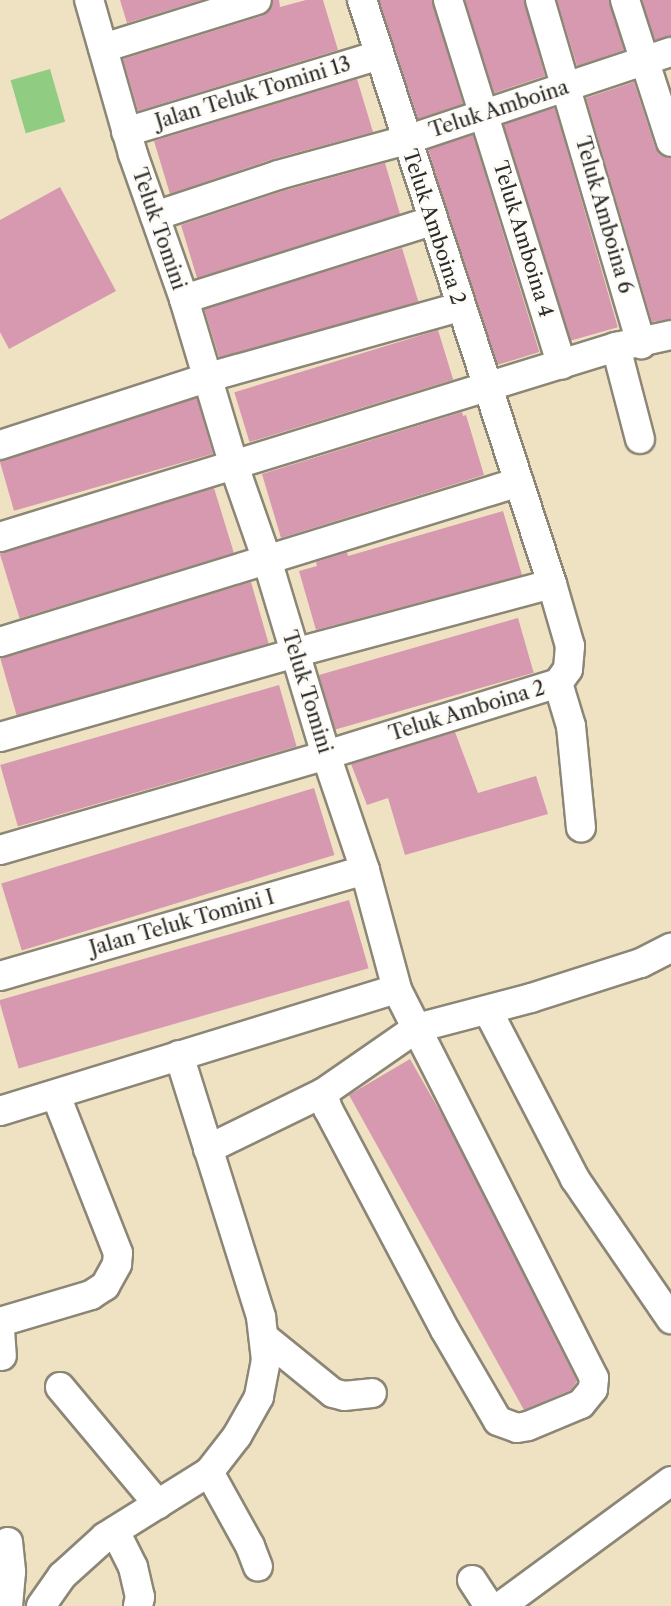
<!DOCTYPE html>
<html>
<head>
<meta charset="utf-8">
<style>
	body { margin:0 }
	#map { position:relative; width:671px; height:1606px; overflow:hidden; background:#eee2c2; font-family:"Libre Caslon Text",serif }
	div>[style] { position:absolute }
	.green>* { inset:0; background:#90cd83; transform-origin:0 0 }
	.building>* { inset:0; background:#d799af; transform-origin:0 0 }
	.roads { filter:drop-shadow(2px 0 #8c8676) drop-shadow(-2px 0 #8c8676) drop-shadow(0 2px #8c8676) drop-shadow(0 -2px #8c8676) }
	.minor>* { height:28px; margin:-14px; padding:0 14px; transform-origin:14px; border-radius:14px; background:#fff }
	span { translate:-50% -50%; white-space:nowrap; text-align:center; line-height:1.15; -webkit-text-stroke:6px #fdfcf7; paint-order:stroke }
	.street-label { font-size:20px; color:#2b2b2b }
</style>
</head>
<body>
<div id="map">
	<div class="green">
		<div style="left:50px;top:69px;width:55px;height:41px;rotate:74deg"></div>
	</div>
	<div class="building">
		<div style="clip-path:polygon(120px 0,202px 0,127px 23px)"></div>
		<div style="clip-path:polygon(273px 0,279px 0,280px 7px,306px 0,323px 0,338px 50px,138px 111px,123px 59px,262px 16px,269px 11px)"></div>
		<div style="clip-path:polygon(379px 0,432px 0,463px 104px,418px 119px)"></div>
		<div style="clip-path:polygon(465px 0,524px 0,545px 76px,494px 93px)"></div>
		<div style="clip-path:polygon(557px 0,609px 0,624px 50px,577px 66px)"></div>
		<div style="clip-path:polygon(642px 0,671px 0,671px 36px,655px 40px)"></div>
		<div style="clip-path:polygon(357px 79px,373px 132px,273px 159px,170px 194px,154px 141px)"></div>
		<div style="clip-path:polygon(634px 82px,655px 147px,660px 155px,671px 158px,671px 319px,652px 322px,586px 98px)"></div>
		<div style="left:555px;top:108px;width:228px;height:54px;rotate:74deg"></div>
		<div style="left:473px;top:135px;width:227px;height:47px;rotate:73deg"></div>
		<div style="clip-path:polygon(385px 163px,400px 214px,197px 278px,181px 225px,283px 191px)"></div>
		<div style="clip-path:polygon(60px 187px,116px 291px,9px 349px,0 332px,0 220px)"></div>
		<div style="left:402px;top:248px;width:56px;height:207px;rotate:73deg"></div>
		<div style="left:438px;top:330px;width:52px;height:213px;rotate:73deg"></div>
		<div style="left:197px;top:398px;width:58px;height:207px;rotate:74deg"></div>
		<div style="clip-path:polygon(462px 412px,463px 416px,466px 415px,484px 475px,281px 538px,262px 474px)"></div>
		<div style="left:214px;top:488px;width:68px;height:224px;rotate:73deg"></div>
		<div style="clip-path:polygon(503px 511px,522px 575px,316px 630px,299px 571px,317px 566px,316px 562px,347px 552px,348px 556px)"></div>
		<div style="left:251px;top:582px;width:64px;height:262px;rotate:74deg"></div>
		<div style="left:518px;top:618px;width:57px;height:207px;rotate:74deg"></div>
		<div style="left:279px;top:685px;width:64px;height:290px;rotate:74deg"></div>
		<div style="clip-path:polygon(455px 732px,478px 793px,536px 776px,548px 814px,405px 855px,388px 798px,367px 805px,351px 764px)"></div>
		<div style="left:314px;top:788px;width:70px;height:327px;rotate:73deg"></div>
		<div style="left:349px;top:900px;width:71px;height:364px;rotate:74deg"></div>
		<div style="clip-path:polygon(410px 1059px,446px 1122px,577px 1381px,571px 1390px,524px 1410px,349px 1095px)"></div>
	</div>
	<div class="roads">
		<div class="minor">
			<div style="left:448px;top:0;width:382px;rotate:72.7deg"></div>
			<div style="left:540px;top:0;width:359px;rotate:73.6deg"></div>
			<div style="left:625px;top:0;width:149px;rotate:72.1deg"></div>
			<div style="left:103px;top:48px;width:161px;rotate:-17.3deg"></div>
			<div style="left:126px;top:132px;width:264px;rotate:-16.9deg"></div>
			<div style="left:155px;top:216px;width:130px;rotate:-18.4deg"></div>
			<div style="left:278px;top:175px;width:133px;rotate:-15.3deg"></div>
			<div style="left:406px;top:140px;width:279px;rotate:-18.4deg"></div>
			<div style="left:184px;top:299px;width:260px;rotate:-17.5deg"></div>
			<div style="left:616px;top:347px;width:95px;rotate:75.4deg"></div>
			<div style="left:0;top:445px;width:220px;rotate:-18deg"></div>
			<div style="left:209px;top:377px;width:261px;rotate:-15.6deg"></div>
			<div style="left:0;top:537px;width:645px;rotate:-17.14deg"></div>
			<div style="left:616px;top:347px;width:56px;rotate:-12.3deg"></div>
			<div style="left:0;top:642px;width:543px;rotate:-17.13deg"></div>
			<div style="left:558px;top:683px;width:45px;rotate:73.2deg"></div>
			<div style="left:571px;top:726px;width:102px;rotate:84.4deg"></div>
			<div style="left:0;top:737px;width:306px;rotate:-15.9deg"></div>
			<div style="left:294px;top:653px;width:267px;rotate:-15deg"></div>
			<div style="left:0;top:850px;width:340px;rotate:-16.2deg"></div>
			<div style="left:326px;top:755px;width:243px;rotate:-17.2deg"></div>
			<div style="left:558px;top:683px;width:17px;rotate:-54deg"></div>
			<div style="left:568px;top:669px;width:23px;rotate:-85deg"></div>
			<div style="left:570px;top:646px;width:65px;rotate:-106.2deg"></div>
			<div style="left:552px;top:584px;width:614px;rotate:-108.02deg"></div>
			<div style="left:0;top:976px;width:380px;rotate:-16.2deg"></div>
			<div style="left:488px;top:1011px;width:189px;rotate:62.6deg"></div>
			<div style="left:575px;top:1179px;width:170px;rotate:55.6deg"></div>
			<div style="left:179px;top:1055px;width:275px;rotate:72.6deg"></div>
			<div style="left:261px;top:1317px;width:43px;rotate:83.4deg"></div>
			<div style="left:266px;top:1360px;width:38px;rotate:101deg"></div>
			<div style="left:259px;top:1397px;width:45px;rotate:119.4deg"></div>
			<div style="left:237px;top:1436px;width:46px;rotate:127.9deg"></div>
			<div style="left:209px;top:1472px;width:85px;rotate:61deg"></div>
			<div style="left:250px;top:1546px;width:22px;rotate:69deg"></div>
			<div style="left:323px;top:1093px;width:17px;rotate:73deg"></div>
			<div style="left:328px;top:1109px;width:250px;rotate:62.1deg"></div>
			<div style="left:445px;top:1330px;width:105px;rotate:59.8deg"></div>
			<div style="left:498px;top:1421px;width:20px;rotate:20deg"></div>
			<div style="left:517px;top:1428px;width:11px;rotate:-10deg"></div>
			<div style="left:528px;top:1426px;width:57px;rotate:-22.5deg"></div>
			<div style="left:581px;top:1404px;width:19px;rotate:-51deg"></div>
			<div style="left:593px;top:1389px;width:11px;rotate:-85deg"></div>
			<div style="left:594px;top:1378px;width:436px;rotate:-116.9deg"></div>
			<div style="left:0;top:1111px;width:415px;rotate:-17.1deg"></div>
			<div style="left:397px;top:989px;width:123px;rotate:-105.1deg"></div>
			<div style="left:365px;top:870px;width:121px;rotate:-108.7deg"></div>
			<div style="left:326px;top:755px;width:204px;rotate:-106.8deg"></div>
			<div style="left:267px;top:560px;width:100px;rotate:-109.3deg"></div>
			<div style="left:234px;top:466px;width:174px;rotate:-106.7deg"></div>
			<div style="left:184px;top:299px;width:154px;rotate:-109.4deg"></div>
			<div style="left:133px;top:154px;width:160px;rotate:-105.9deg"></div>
			<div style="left:208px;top:1149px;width:128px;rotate:-26deg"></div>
			<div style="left:323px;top:1093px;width:114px;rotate:-34.7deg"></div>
			<div style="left:417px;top:1028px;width:118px;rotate:-14.7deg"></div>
			<div style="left:531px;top:998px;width:115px;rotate:-17.7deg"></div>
			<div style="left:641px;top:963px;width:34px;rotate:-27deg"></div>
			<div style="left:0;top:1322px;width:95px;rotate:-16.5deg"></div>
			<div style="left:91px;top:1295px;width:17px;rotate:-33deg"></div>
			<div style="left:105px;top:1286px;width:25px;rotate:-61deg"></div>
			<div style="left:117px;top:1264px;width:11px;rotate:-85deg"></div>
			<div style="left:118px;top:1253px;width:169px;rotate:-111.5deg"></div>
			<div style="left:0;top:1330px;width:26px;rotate:86deg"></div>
			<div style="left:264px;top:1337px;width:89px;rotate:39.1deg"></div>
			<div style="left:333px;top:1393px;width:11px;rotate:15deg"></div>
			<div style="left:344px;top:1396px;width:28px;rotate:-6deg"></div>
			<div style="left:60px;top:1387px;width:153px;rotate:50.1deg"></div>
			<div style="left:115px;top:1531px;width:40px;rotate:63.4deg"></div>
			<div style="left:133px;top:1567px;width:31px;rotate:77deg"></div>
			<div style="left:140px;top:1597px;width:9px;rotate:103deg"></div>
			<div style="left:8px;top:1542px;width:30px;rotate:84deg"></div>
			<div style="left:11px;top:1572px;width:34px;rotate:95deg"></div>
			<div style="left:472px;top:1580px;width:31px;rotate:57deg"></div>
			<div style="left:41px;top:1606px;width:37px;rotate:-55deg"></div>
			<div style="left:62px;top:1576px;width:58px;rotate:-42.2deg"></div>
			<div style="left:105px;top:1537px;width:123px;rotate:-32deg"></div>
			<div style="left:501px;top:1606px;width:211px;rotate:-36.3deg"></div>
		</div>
	</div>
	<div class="street-label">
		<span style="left:253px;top:93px;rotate:-17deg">Jalan Teluk Tomini 13</span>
		<span style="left:499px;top:109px;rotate:-18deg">Teluk Amboina</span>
		<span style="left:604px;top:215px;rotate:74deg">Teluk Amboina 6</span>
		<span style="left:434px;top:227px;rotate:72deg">Teluk Amboina 2</span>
		<span style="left:159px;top:229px;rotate:71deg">Teluk Tomini</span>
		<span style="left:523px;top:239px;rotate:73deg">Teluk Amboina 4</span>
		<span style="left:307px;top:692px;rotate:73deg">Teluk Tomini</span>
		<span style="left:467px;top:711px;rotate:-17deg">Teluk Amboina 2</span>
		<span style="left:182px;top:923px;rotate:-16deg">Jalan Teluk Tomini I</span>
	</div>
</div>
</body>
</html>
